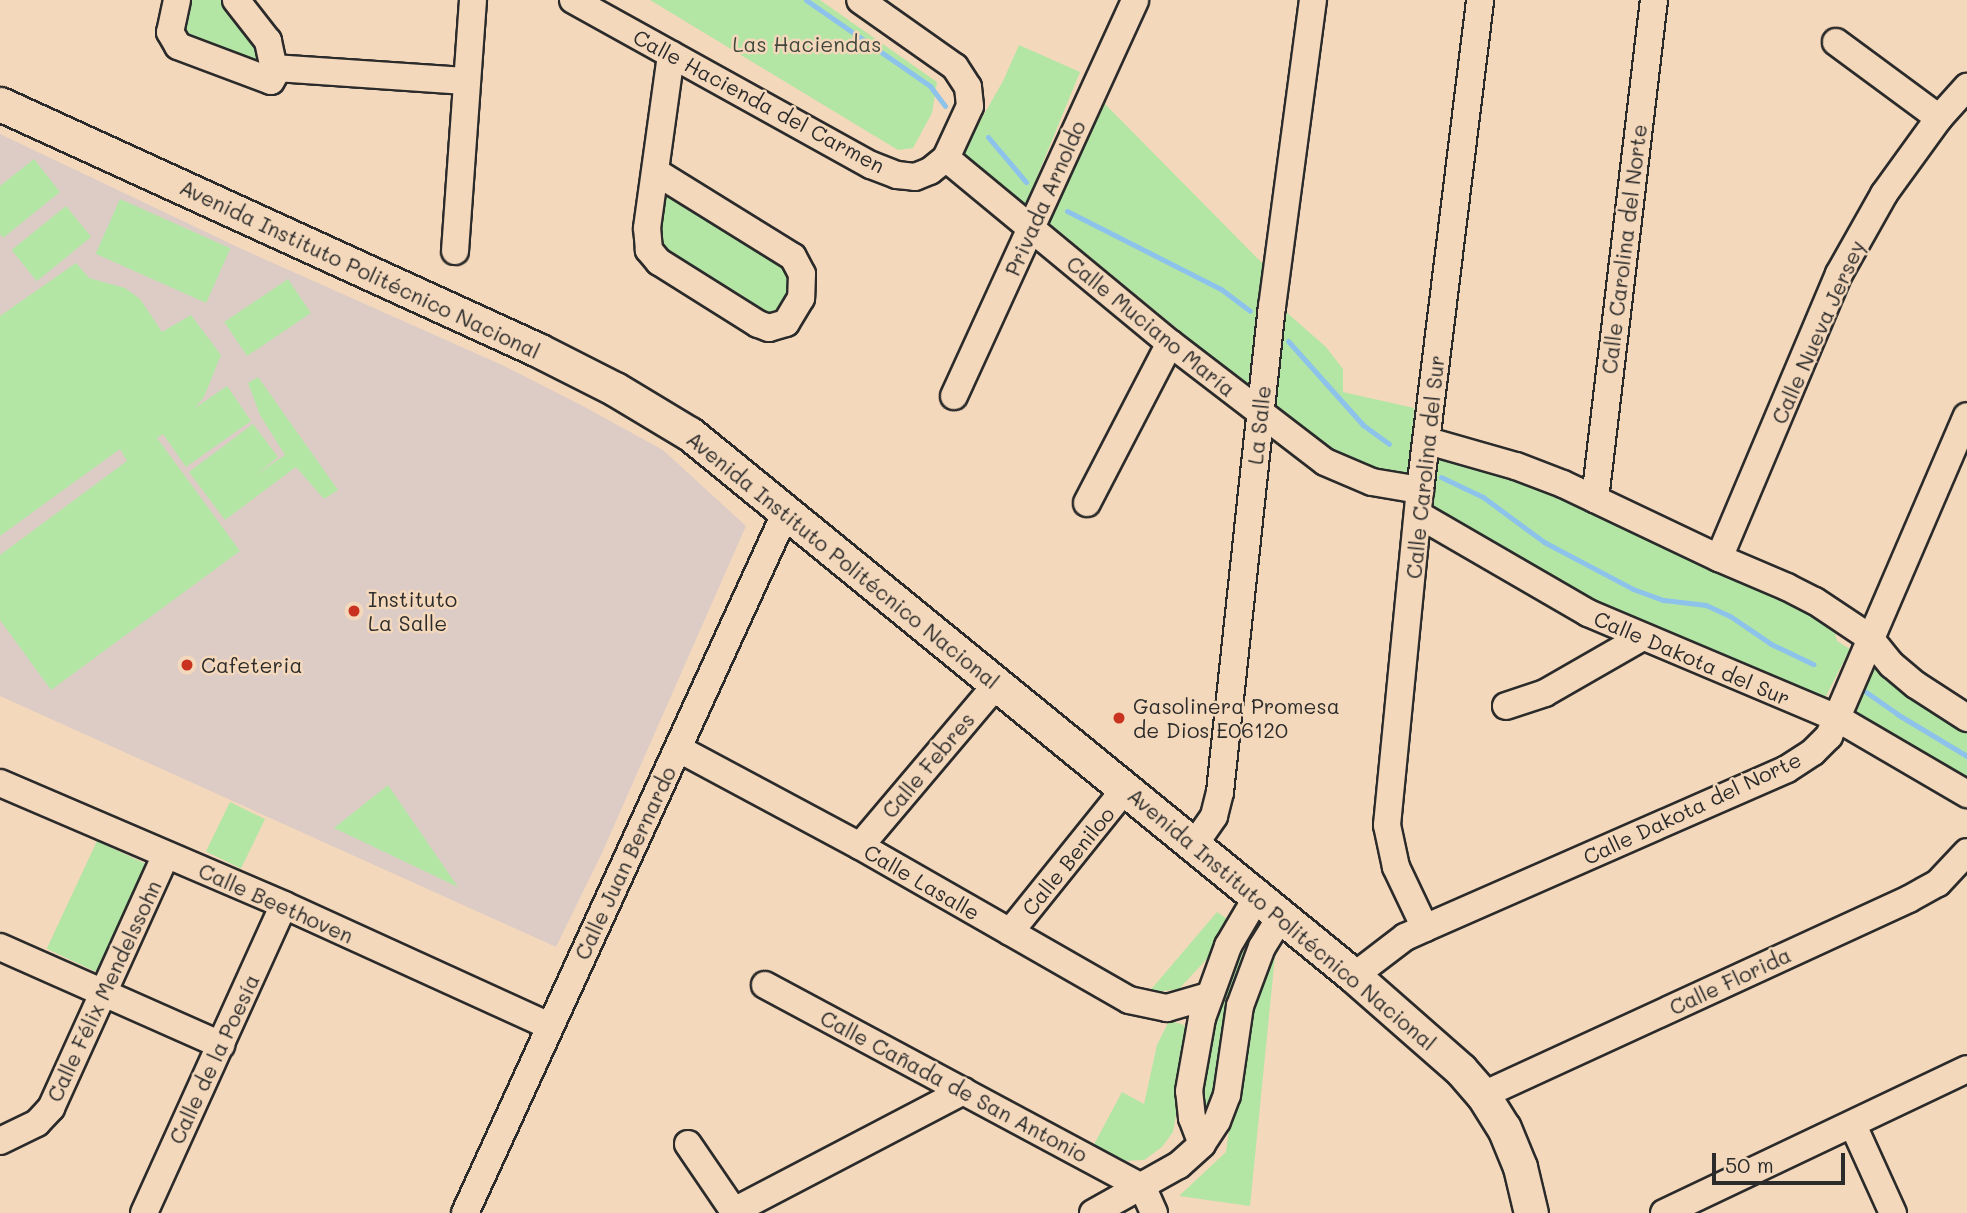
<!DOCTYPE html>
<html>
<head>
<meta charset="utf-8">
<style>
	body { margin:0 }
	#map { position:relative; width:1967px; height:1213px; overflow:hidden; background:#f4d8bb; font-family:Mali,sans-serif }
	div>[style] { position:absolute }
	.built>* { inset:0; background:#ddccc6 }
	.green>* { inset:0; background:#b3e5a5; transform-origin:0 0 }
	.stream>* { height:5px; margin:-2.5px; padding:0 2.5px; transform-origin:2.5px; border-radius:2.5px; background:#8dc3eb }
	.roads { filter:drop-shadow(2px 0 #2b2b2b) drop-shadow(-2px 0 #2b2b2b) drop-shadow(0 2px #2b2b2b) drop-shadow(0 -2px #2b2b2b) }
	.minor>* { height:26px; margin:-13px; padding:0 13px; transform-origin:13px; border-radius:13px; background:#f4d8bb }
	.major>* { height:33px; margin:-16.5px; padding:0 16.5px; transform-origin:16.5px; border-radius:16.5px; background:#f4d8bb }
	.dots>* { width:19px; height:19px; translate:-50% -50%; box-sizing:border-box; border:4px solid #f4d8bb; border-radius:50% }
	span { translate:-50% -50%; white-space:nowrap; text-align:center; line-height:1.15; -webkit-text-stroke:5px #f4d8bb; paint-order:stroke }
	.park-label { font-size:21px; color:#3f473d }
	.street-label { font-size:21px; color:#2b2b2b }
	.poi-label { font-size:21px; color:#2b2b2b }
	.left { translate:0 -50%; text-align:left }
	.scale { position:absolute; left:1712px; top:1153px; width:133px; height:32px; box-sizing:border-box; border:4px solid #2b2b2b; border-top:0; padding-left:9px; font-size:21px; line-height:24px; white-space:nowrap; color:#2b2b2b; -webkit-text-stroke:5px #f4d8bb; paint-order:stroke }
</style>
</head>
<body>
<div id="map">
	<div class="built">
		<div style="clip-path:polygon(0 134px,244px 250px,502px 365px,581px 405px,663px 450px,746px 526px,602px 853px,556px 947px,0 696px)"></div>
	</div>
	<div class="green">
		<div style="clip-path:polygon(181px 0,227px 0,265px 41px,270px 71px,187px 39px,177px 26px)"></div>
		<div style="clip-path:polygon(650px 0,820px 0,937px 82px,932px 113px,913px 148px,898px 150px)"></div>
		<div style="clip-path:polygon(1019px 45px,1080px 72px,1025px 206px,962px 153px,1003px 81px)"></div>
		<div style="clip-path:polygon(1102px 101px,1263px 264px,1248px 387px,1048px 222px)"></div>
		<div style="clip-path:polygon(34px 159px,60px 192px,3px 238px,0 234px,0 186px)"></div>
		<div style="clip-path:polygon(678px 189px,797px 275px,781px 317px,767px 317px,745px 297px,670px 253px,658px 237px,661px 201px)"></div>
		<div style="left:120px;top:199px;width:121px;height:60px;rotate:24deg"></div>
		<div style="left:66px;top:206px;width:40px;height:70px;rotate:51deg"></div>
		<div style="clip-path:polygon(76px 263px,89px 278px,125px 288px,140px 299px,162px 332px,191px 315px,221px 355px,204px 397px,195px 408px,227px 386px,251px 421px,186px 467px,163px 434px,157px 438px,240px 551px,51px 690px,0 620px,0 555px,127px 461px,120px 449px,0 536px,0 316px)"></div>
		<div style="left:288px;top:279px;width:41px;height:77px;rotate:56deg"></div>
		<div style="clip-path:polygon(1285px 311px,1326px 347px,1343px 369px,1343px 392px,1414px 408px,1409px 473px,1348px 463px,1272px 406px)"></div>
		<div style="clip-path:polygon(258px 377px,338px 490px,324px 499px,296px 467px,225px 520px,189px 472px,253px 424px,278px 457px,256px 475px,285px 455px,260px 415px,248px 383px)"></div>
		<div style="clip-path:polygon(1439px 453px,1580px 496px,1833px 625px,1837px 641px,1850px 649px,1825px 698px,1814px 698px,1549px 588px,1429px 511px)"></div>
		<div style="clip-path:polygon(1874px 662px,1967px 726px,1967px 785px,1848px 712px)"></div>
		<div style="clip-path:polygon(388px 785px,458px 887px,334px 828px)"></div>
		<div style="left:230px;top:802px;width:39px;height:55px;rotate:26deg"></div>
		<div style="left:97px;top:841px;width:59px;height:119px;rotate:25deg"></div>
		<div style="clip-path:polygon(1217px 912px,1233px 923px,1226px 938px,1179px 989px,1148px 993px)"></div>
		<div style="clip-path:polygon(1245px 950px,1249px 959px,1224px 1017px,1223px 1066px,1213px 1121px,1203px 1119px,1198px 1102px,1203px 1054px,1231px 956px)"></div>
		<div style="clip-path:polygon(1275px 956px,1250px 1206px,1179px 1196px,1226px 1152px,1247px 993px)"></div>
		<div style="clip-path:polygon(1169px 1021px,1182px 1024px,1191px 1032px,1173px 1132px,1162px 1147px,1144px 1160px,1119px 1161px,1091px 1150px,1122px 1092px,1144px 1104px,1157px 1045px)"></div>
	</div>
	<div class="stream">
		<div style="left:806px;top:0;width:151px;rotate:34.7deg"></div>
		<div style="left:930px;top:86px;width:25px;rotate:53deg"></div>
		<div style="left:988px;top:137px;width:59px;rotate:49.8deg"></div>
		<div style="left:1067px;top:211px;width:173px;rotate:26.9deg"></div>
		<div style="left:1221px;top:289px;width:36px;rotate:37deg"></div>
		<div style="left:1288px;top:341px;width:113px;rotate:48.2deg"></div>
		<div style="left:1363px;top:425px;width:32px;rotate:36deg"></div>
		<div style="left:1441px;top:477px;width:47px;rotate:25.5deg"></div>
		<div style="left:1483px;top:497px;width:76px;rotate:36.4deg"></div>
		<div style="left:1544px;top:542px;width:101px;rotate:27.8deg"></div>
		<div style="left:1633px;top:589px;width:33px;rotate:20deg"></div>
		<div style="left:1664px;top:600px;width:42px;rotate:6.8deg"></div>
		<div style="left:1706px;top:605px;width:26px;rotate:25deg"></div>
		<div style="left:1730px;top:616px;width:50px;rotate:34.3deg"></div>
		<div style="left:1771px;top:644px;width:47px;rotate:25.5deg"></div>
		<div style="left:1866px;top:692px;width:38px;rotate:35deg"></div>
		<div style="left:1897px;top:714px;width:82px;rotate:31deg"></div>
	</div>
	<div class="roads">
		<div class="minor">
			<div style="left:177px;top:0;width:33px;rotate:102deg"></div>
			<div style="left:170px;top:32px;width:16px;rotate:60deg"></div>
			<div style="left:178px;top:46px;width:99px;rotate:20.6deg"></div>
			<div style="left:271px;top:81px;width:8px;rotate:-60deg"></div>
			<div style="left:275px;top:74px;width:34px;rotate:-102deg"></div>
			<div style="left:268px;top:41px;width:52px;rotate:-128deg"></div>
			<div style="left:573px;top:0;width:341px;rotate:29deg"></div>
			<div style="left:871px;top:165px;width:28px;rotate:21deg"></div>
			<div style="left:897px;top:175px;width:18px;rotate:6deg"></div>
			<div style="left:915px;top:177px;width:16px;rotate:-22deg"></div>
			<div style="left:930px;top:171px;width:21px;rotate:-39deg"></div>
			<div style="left:946px;top:158px;width:57px;rotate:-65.2deg"></div>
			<div style="left:970px;top:106px;width:19px;rotate:-96deg"></div>
			<div style="left:968px;top:87px;width:24px;rotate:-123deg"></div>
			<div style="left:955px;top:67px;width:116px;rotate:-144.8deg"></div>
			<div style="left:1836px;top:42px;width:128px;rotate:36.4deg"></div>
			<div style="left:275px;top:68px;width:192px;rotate:3.9deg"></div>
			<div style="left:946px;top:158px;width:291px;rotate:39.6deg"></div>
			<div style="left:1170px;top:343px;width:195px;rotate:37.5deg"></div>
			<div style="left:1325px;top:462px;width:51px;rotate:23.1deg"></div>
			<div style="left:1372px;top:482px;width:49px;rotate:9.5deg"></div>
			<div style="left:656px;top:172px;width:161px;rotate:31.8deg"></div>
			<div style="left:793px;top:257px;width:19px;rotate:62deg"></div>
			<div style="left:802px;top:274px;width:24px;rotate:92deg"></div>
			<div style="left:801px;top:298px;width:29px;rotate:121deg"></div>
			<div style="left:786px;top:323px;width:18px;rotate:164deg"></div>
			<div style="left:769px;top:328px;width:12px;rotate:-160deg"></div>
			<div style="left:758px;top:324px;width:117px;rotate:-147.9deg"></div>
			<div style="left:659px;top:262px;width:16px;rotate:-130deg"></div>
			<div style="left:649px;top:250px;width:22px;rotate:-95deg"></div>
			<div style="left:647px;top:228px;width:175px;rotate:-82.1deg"></div>
			<div style="left:455px;top:251px;width:252px;rotate:-85.9deg"></div>
			<div style="left:954px;top:396px;width:435px;rotate:-65.4deg"></div>
			<div style="left:1428px;top:441px;width:91px;rotate:15.9deg"></div>
			<div style="left:1516px;top:466px;width:50px;rotate:21deg"></div>
			<div style="left:1563px;top:484px;width:173px;rotate:25.4deg"></div>
			<div style="left:1719px;top:558px;width:74px;rotate:23.1deg"></div>
			<div style="left:1787px;top:587px;width:31px;rotate:27deg"></div>
			<div style="left:1815px;top:601px;width:65px;rotate:33.7deg"></div>
			<div style="left:1869px;top:637px;width:36px;rotate:51deg"></div>
			<div style="left:1892px;top:665px;width:31px;rotate:40deg"></div>
			<div style="left:1916px;top:685px;width:61px;rotate:32.9deg"></div>
			<div style="left:1595px;top:499px;width:502px;rotate:-83.26deg"></div>
			<div style="left:1087px;top:503px;width:180px;rotate:-62.6deg"></div>
			<div style="left:1419px;top:515px;width:195px;rotate:30.1deg"></div>
			<div style="left:1588px;top:613px;width:270px;rotate:22.9deg"></div>
			<div style="left:1837px;top:718px;width:151px;rotate:30.3deg"></div>
			<div style="left:1719px;top:558px;width:308px;rotate:-67.1deg"></div>
			<div style="left:1839px;top:274px;width:92px;rotate:-60.6deg"></div>
			<div style="left:1884px;top:194px;width:94px;rotate:-54.1deg"></div>
			<div style="left:1939px;top:118px;width:42px;rotate:-47.9deg"></div>
			<div style="left:1506px;top:706px;width:41px;rotate:-18.4deg"></div>
			<div style="left:1545px;top:693px;width:111px;rotate:-29.8deg"></div>
			<div style="left:679px;top:749px;width:205px;rotate:28.2deg"></div>
			<div style="left:860px;top:846px;width:310px;rotate:29.8deg"></div>
			<div style="left:1129px;top:1000px;width:39px;rotate:12deg"></div>
			<div style="left:1167px;top:1008px;width:43px;rotate:-16.3deg"></div>
			<div style="left:0;top:783px;width:309px;rotate:23.2deg"></div>
			<div style="left:284px;top:905px;width:292px;rotate:24.5deg"></div>
			<div style="left:1194px;top:845px;width:35px;rotate:-55deg"></div>
			<div style="left:1214px;top:816px;width:25px;rotate:-76deg"></div>
			<div style="left:1220px;top:792px;width:488px;rotate:-83.9deg"></div>
			<div style="left:1272px;top:307px;width:310px;rotate:-82.4deg"></div>
			<div style="left:860px;top:846px;width:211px;rotate:-49.8deg"></div>
			<div style="left:1425px;top:928px;width:68px;rotate:-115.4deg"></div>
			<div style="left:1396px;top:867px;width:43px;rotate:-102.1deg"></div>
			<div style="left:1387px;top:825px;width:337px;rotate:-84.4deg"></div>
			<div style="left:1420px;top:490px;width:494px;rotate:-83deg"></div>
			<div style="left:1010px;top:932px;width:184px;rotate:-51.2deg"></div>
			<div style="left:0;top:947px;width:242px;rotate:23.9deg"></div>
			<div style="left:1354px;top:976px;width:64px;rotate:-37.4deg"></div>
			<div style="left:1405px;top:937px;width:22px;rotate:-24deg"></div>
			<div style="left:1425px;top:928px;width:395px;rotate:-23.7deg"></div>
			<div style="left:1787px;top:769px;width:31px;rotate:-33deg"></div>
			<div style="left:1813px;top:752px;width:23px;rotate:-45deg"></div>
			<div style="left:1829px;top:736px;width:348px;rotate:-66.7deg"></div>
			<div style="left:765px;top:985px;width:429px;rotate:28.2deg"></div>
			<div style="left:1483px;top:1095px;width:469px;rotate:-24.7deg"></div>
			<div style="left:1909px;top:899px;width:33px;rotate:-29deg"></div>
			<div style="left:1938px;top:883px;width:42px;rotate:-46.9deg"></div>
			<div style="left:1853px;top:1125px;width:97px;rotate:65.6deg"></div>
			<div style="left:0;top:1141px;width:41px;rotate:-25.9deg"></div>
			<div style="left:37px;top:1123px;width:21px;rotate:-47deg"></div>
			<div style="left:51px;top:1108px;width:278px;rotate:-65.6deg"></div>
			<div style="left:688px;top:1144px;width:83px;rotate:55.7deg"></div>
			<div style="left:1202px;top:1144px;width:28px;rotate:-111deg"></div>
			<div style="left:1192px;top:1118px;width:27px;rotate:-96deg"></div>
			<div style="left:1189px;top:1091px;width:74px;rotate:-79.9deg"></div>
			<div style="left:1202px;top:1018px;width:77px;rotate:-70.1deg"></div>
			<div style="left:1228px;top:946px;width:57px;rotate:-59.4deg"></div>
			<div style="left:1143px;top:1188px;width:27px;rotate:66deg"></div>
			<div style="left:734px;top:1211px;width:259px;rotate:-27.6deg"></div>
			<div style="left:144px;top:1213px;width:338px;rotate:-65.6deg"></div>
			<div style="left:465px;top:1213px;width:769px;rotate:-65.4deg"></div>
			<div style="left:1093px;top:1213px;width:98px;rotate:-29.2deg"></div>
			<div style="left:1179px;top:1165px;width:31px;rotate:-42deg"></div>
			<div style="left:1202px;top:1144px;width:27px;rotate:-57deg"></div>
			<div style="left:1217px;top:1121px;width:28px;rotate:-69deg"></div>
			<div style="left:1227px;top:1095px;width:90px;rotate:-81.7deg"></div>
			<div style="left:1240px;top:1006px;width:63px;rotate:-69.6deg"></div>
			<div style="left:1262px;top:947px;width:36px;rotate:-58deg"></div>
			<div style="left:1664px;top:1213px;width:335px;rotate:-25.4deg"></div>
		</div>
		<div class="major">
			<div style="left:0;top:104px;width:592px;rotate:24.57deg"></div>
			<div style="left:538px;top:350px;width:86px;rotate:26.9deg"></div>
			<div style="left:615px;top:389px;width:87px;rotate:31deg"></div>
			<div style="left:690px;top:434px;width:857px;rotate:39.22deg"></div>
			<div style="left:1354px;top:976px;width:142px;rotate:41.3deg"></div>
			<div style="left:1461px;top:1070px;width:33px;rotate:49deg"></div>
			<div style="left:1483px;top:1095px;width:39px;rotate:58deg"></div>
			<div style="left:1504px;top:1128px;width:42px;rotate:67.7deg"></div>
			<div style="left:1520px;top:1167px;width:47px;rotate:76.6deg"></div>
		</div>
	</div>
	<div class="dots">
		<div style="left:354px;top:611px;background:#c8321e"></div>
		<div style="left:187px;top:665px;background:#c8321e"></div>
		<div style="left:1119px;top:718px;background:#c8321e"></div>
	</div>
	<div class="park-label">
		<span style="left:807px;top:44px">Las Haciendas</span>
	</div>
	<div class="street-label">
		<span style="left:759px;top:101px;rotate:28deg">Calle Hacienda del Carmen</span>
		<span style="left:1045px;top:198px;rotate:-66deg">Privada Arnoldo</span>
		<span style="left:1624px;top:249px;rotate:-83deg">Calle Carolina del Norte</span>
		<span style="left:360px;top:269px;rotate:25deg">Avenida Instituto Politécnico Nacional</span>
		<span style="left:1151px;top:326px;rotate:39deg">Calle Muciano María</span>
		<span style="left:1818px;top:332px;rotate:-66deg">Calle Nueva Jersey</span>
		<span style="left:1259px;top:425px;rotate:-84deg">La Salle</span>
		<span style="left:1425px;top:467px;rotate:-84deg">Calle Carolina del Sur</span>
		<span style="left:843px;top:560px;rotate:39deg">Avenida Instituto Politécnico Nacional</span>
		<span style="left:1692px;top:658px;rotate:23deg">Calle Dakota del Sur</span>
		<span style="left:928px;top:765px;rotate:-50deg">Calle Febres</span>
		<span style="left:1692px;top:808px;rotate:-25deg">Calle Dakota del Norte</span>
		<span style="left:1068px;top:861px;rotate:-51deg">Calle Beniloo</span>
		<span style="left:625px;top:863px;rotate:-65deg">Calle Juan Bernardo</span>
		<span style="left:922px;top:882px;rotate:30deg">Calle Lasalle</span>
		<span style="left:276px;top:903px;rotate:24deg">Calle Beethoven</span>
		<span style="left:1282px;top:919px;rotate:40deg">Avenida Instituto Politécnico Nacional</span>
		<span style="left:1730px;top:981px;rotate:-25deg">Calle Florida</span>
		<span style="left:104px;top:991px;rotate:-65deg">Calle Félix Mendelssohn</span>
		<span style="left:214px;top:1059px;rotate:-65deg">Calle de la Poesía</span>
		<span style="left:954px;top:1086px;rotate:28deg">Calle Cañada de San Antonio</span>
	</div>
	<div class="poi-label">
		<span class="left" style="left:368px;top:611px">Instituto<br>La Salle</span>
		<span class="left" style="left:201px;top:665px">Cafeteria</span>
		<span class="left" style="left:1133px;top:718px">Gasolinera Promesa<br>de Dios E06120</span>
	</div>
	<div class="scale">50 m</div>
</div>
</body>
</html>
